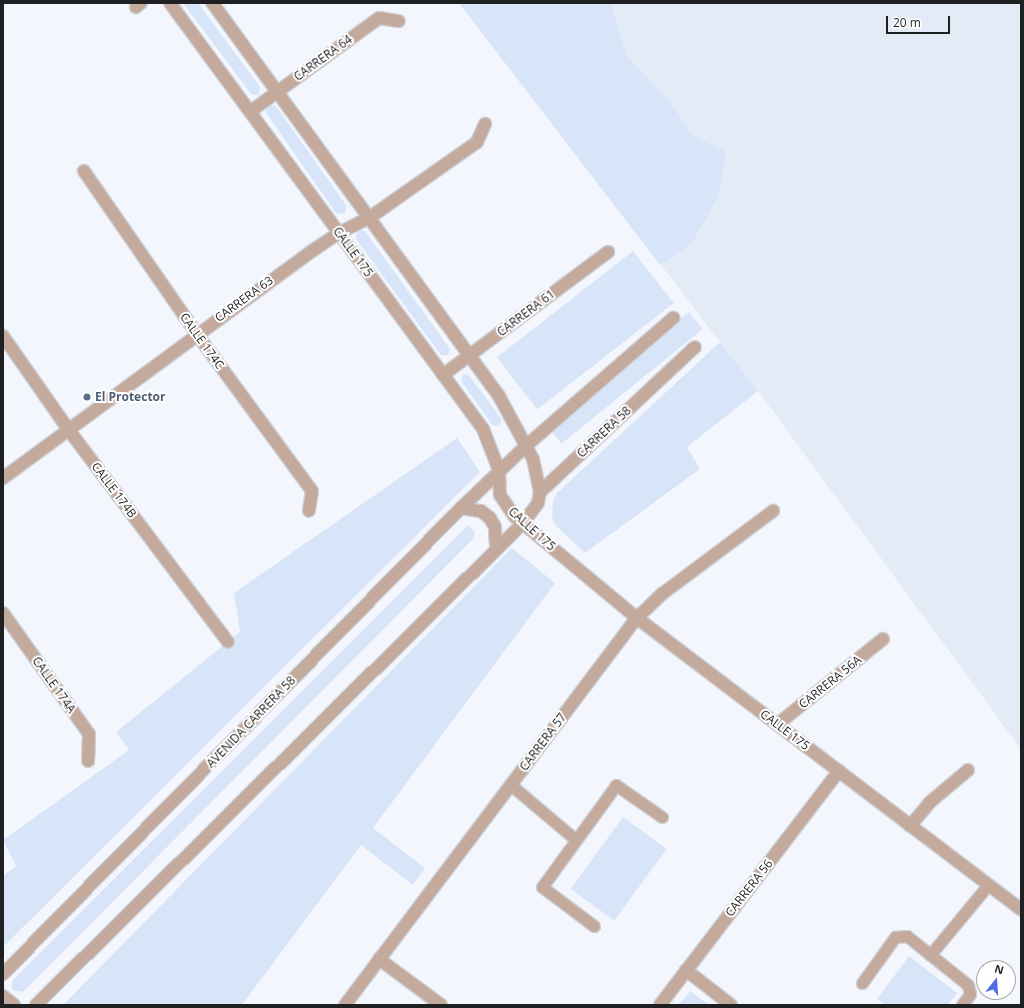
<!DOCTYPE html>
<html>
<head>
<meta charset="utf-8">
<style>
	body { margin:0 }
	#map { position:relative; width:1024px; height:1008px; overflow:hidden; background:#f3f7fd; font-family:"Open Sans",sans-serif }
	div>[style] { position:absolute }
	.built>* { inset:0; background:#e3ebf7 }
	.green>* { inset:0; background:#d8e5f9; transform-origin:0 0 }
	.roads { filter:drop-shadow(1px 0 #cdd0d6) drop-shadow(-1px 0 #cdd0d6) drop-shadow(0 1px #cdd0d6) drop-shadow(0 -1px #cdd0d6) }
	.service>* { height:11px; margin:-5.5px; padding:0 5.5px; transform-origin:5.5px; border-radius:5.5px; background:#c4aa9d }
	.minor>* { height:12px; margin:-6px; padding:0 6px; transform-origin:6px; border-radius:6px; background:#c4aa9d }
	.tertiary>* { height:12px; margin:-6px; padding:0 6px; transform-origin:6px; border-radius:6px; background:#c4aa9d }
	.dots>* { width:11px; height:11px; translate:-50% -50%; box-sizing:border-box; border:2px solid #fff; border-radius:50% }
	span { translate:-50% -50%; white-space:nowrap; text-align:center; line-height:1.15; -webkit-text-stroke:4px #fff; paint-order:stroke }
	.street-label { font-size:12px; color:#1f2022 }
	.service-label { font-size:12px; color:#4e5e75; font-weight:700 }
	.left { translate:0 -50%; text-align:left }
	.frame { position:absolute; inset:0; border:4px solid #1f2022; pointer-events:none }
	.north { position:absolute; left:976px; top:960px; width:40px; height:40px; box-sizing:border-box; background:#fff; border:1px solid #a5a6a7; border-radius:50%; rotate:17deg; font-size:11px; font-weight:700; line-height:16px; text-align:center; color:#1f2022 }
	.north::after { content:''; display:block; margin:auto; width:14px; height:18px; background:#4f6ee2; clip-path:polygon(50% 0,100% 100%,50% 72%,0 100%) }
	.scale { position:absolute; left:886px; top:16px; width:64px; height:18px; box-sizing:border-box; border:2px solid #1f2022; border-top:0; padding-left:5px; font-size:12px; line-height:14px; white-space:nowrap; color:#1f2022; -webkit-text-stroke:3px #fff; paint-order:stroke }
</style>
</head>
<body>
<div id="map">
	<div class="built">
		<div style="clip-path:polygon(459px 3px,1021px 3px,1021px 749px,758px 391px)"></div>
	</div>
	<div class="green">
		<div style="clip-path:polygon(183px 3px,198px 3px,260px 87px,259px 95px,251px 94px)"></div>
		<div style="clip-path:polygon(459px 3px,613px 3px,612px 9px,627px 56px,671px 103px,693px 136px,726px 152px,718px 197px,692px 243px,660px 265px)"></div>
		<div style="clip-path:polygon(272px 105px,276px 106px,346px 205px,345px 214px,336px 213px,266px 113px,266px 109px)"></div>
		<div style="clip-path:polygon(361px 230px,365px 231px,450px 349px,448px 355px,441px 355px,355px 238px,358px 231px)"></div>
		<div style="left:633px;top:251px;width:66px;height:173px;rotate:52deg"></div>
		<div style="left:689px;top:312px;width:22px;height:182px;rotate:51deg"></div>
		<div style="clip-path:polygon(720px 342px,758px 391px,687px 447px,700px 469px,585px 553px,556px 526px,552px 518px,553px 501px,557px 493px)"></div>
		<div style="clip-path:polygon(463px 374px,469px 375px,502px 420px,499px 426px,493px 426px,461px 381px)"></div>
		<div style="clip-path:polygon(457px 438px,480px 472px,3px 947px,3px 876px,16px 866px,3px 840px,129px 750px,116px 732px,240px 632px,234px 593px)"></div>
		<div style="clip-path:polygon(468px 525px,475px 533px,473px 539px,23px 992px,12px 990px,12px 981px)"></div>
		<div style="clip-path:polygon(512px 548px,555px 583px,373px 828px,425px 868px,413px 885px,361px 845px,242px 1005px,63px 1005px)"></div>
		<div style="left:623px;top:817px;width:54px;height:89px;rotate:36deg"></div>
		<div style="clip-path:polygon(909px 956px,957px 993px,948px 1005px,885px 1005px,877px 999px)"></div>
		<div style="clip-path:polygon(690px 991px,709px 1005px,679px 1005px)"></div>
	</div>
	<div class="roads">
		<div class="service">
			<div style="left:511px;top:785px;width:85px;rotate:40.2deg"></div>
			<div style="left:594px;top:926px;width:65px;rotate:-143.1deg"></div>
			<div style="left:542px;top:887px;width:126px;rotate:-54deg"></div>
			<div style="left:616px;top:785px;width:56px;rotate:34.8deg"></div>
			<div style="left:930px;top:955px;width:91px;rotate:-50.4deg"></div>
			<div style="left:862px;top:983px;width:57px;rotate:-54.3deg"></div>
			<div style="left:895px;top:937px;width:12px;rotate:-5deg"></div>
			<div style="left:907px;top:936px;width:78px;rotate:38.8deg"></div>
			<div style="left:968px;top:985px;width:9px;rotate:77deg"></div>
			<div style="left:970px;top:994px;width:14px;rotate:126deg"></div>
		</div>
		<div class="minor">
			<div style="left:136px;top:7px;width:6px;rotate:-39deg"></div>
			<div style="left:251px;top:111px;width:158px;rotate:-36deg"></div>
			<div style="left:379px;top:18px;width:20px;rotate:9deg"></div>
			<div style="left:84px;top:171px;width:197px;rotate:55.3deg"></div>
			<div style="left:196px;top:333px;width:196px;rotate:53.7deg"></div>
			<div style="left:312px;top:491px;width:20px;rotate:99deg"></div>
			<div style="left:3px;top:336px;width:113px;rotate:55deg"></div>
			<div style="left:68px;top:429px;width:266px;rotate:53.1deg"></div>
			<div style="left:443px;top:375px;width:206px;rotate:-36.7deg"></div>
			<div style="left:527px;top:445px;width:194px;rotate:-41deg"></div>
			<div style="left:3px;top:478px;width:383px;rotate:-36.3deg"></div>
			<div style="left:312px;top:251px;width:32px;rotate:-34deg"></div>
			<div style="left:339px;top:233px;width:34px;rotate:-27deg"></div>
			<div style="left:369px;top:218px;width:132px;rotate:-35.1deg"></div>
			<div style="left:477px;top:142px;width:20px;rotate:-66deg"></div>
			<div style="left:540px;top:492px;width:212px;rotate:-43.1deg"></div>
			<div style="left:3px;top:613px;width:148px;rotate:54.6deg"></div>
			<div style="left:89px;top:734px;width:27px;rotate:92deg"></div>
			<div style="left:778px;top:724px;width:135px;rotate:-39deg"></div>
			<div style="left:910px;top:826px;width:30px;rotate:-50deg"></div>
			<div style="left:929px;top:803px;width:51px;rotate:-40.2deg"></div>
			<div style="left:379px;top:959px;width:77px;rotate:36.6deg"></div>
			<div style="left:686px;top:970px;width:57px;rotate:37.9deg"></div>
			<div style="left:3px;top:996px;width:14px;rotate:39deg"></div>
			<div style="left:345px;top:1005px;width:485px;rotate:-53deg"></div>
			<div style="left:637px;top:618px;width:35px;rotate:-44deg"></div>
			<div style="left:662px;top:594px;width:139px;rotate:-36.8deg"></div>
			<div style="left:660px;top:1005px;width:295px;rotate:-52.6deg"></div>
		</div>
		<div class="tertiary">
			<div style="left:170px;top:3px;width:529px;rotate:53.69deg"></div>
			<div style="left:483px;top:429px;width:44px;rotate:68.7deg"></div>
			<div style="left:499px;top:470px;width:25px;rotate:88deg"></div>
			<div style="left:500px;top:495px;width:25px;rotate:56deg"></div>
			<div style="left:514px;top:516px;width:160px;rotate:39.7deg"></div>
			<div style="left:637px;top:618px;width:482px;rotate:37.2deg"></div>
			<div style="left:461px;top:508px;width:20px;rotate:9deg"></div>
			<div style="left:481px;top:511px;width:11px;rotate:38deg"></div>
			<div style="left:490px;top:518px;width:10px;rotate:61deg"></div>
			<div style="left:495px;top:527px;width:20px;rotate:87deg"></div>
			<div style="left:3px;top:974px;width:653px;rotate:-45.5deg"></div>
			<div style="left:461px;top:508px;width:91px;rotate:-43.7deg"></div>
			<div style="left:36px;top:1005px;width:685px;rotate:-44.7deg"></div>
			<div style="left:523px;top:523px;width:25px;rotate:-53deg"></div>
			<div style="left:538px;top:503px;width:11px;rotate:-80deg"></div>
			<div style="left:540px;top:492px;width:34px;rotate:-102deg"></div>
			<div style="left:533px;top:459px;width:72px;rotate:-118.4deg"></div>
			<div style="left:499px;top:396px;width:487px;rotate:-126.1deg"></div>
		</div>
	</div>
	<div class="dots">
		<div style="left:87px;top:397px;background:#5c6f8a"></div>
	</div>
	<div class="street-label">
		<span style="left:323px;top:58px;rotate:-36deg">CARRERA 64</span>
		<span style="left:353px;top:252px;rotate:54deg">CALLE 175</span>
		<span style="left:244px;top:299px;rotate:-36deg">CARRERA 63</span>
		<span style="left:526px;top:313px;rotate:-37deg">CARRERA 61</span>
		<span style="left:202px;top:341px;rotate:54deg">CALLE 174C</span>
		<span style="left:604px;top:432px;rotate:-43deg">CARRERA 58</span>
		<span style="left:114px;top:490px;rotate:53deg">CALLE 174B</span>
		<span style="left:532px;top:529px;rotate:42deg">CALLE 175</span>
		<span style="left:830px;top:682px;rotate:-39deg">CARRERA 56A</span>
		<span style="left:54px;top:685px;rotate:55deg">CALLE 174A</span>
		<span style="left:251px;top:722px;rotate:-46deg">AVENIDA CARRERA 58</span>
		<span style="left:785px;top:730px;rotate:37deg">CALLE 175</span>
		<span style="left:543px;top:742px;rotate:-53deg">CARRERA 57</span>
		<span style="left:749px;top:888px;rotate:-52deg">CARRERA 56</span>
	</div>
	<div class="service-label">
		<span class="left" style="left:95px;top:397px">El Protector</span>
	</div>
	<div class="frame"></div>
	<div class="north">N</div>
	<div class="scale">20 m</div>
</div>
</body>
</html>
